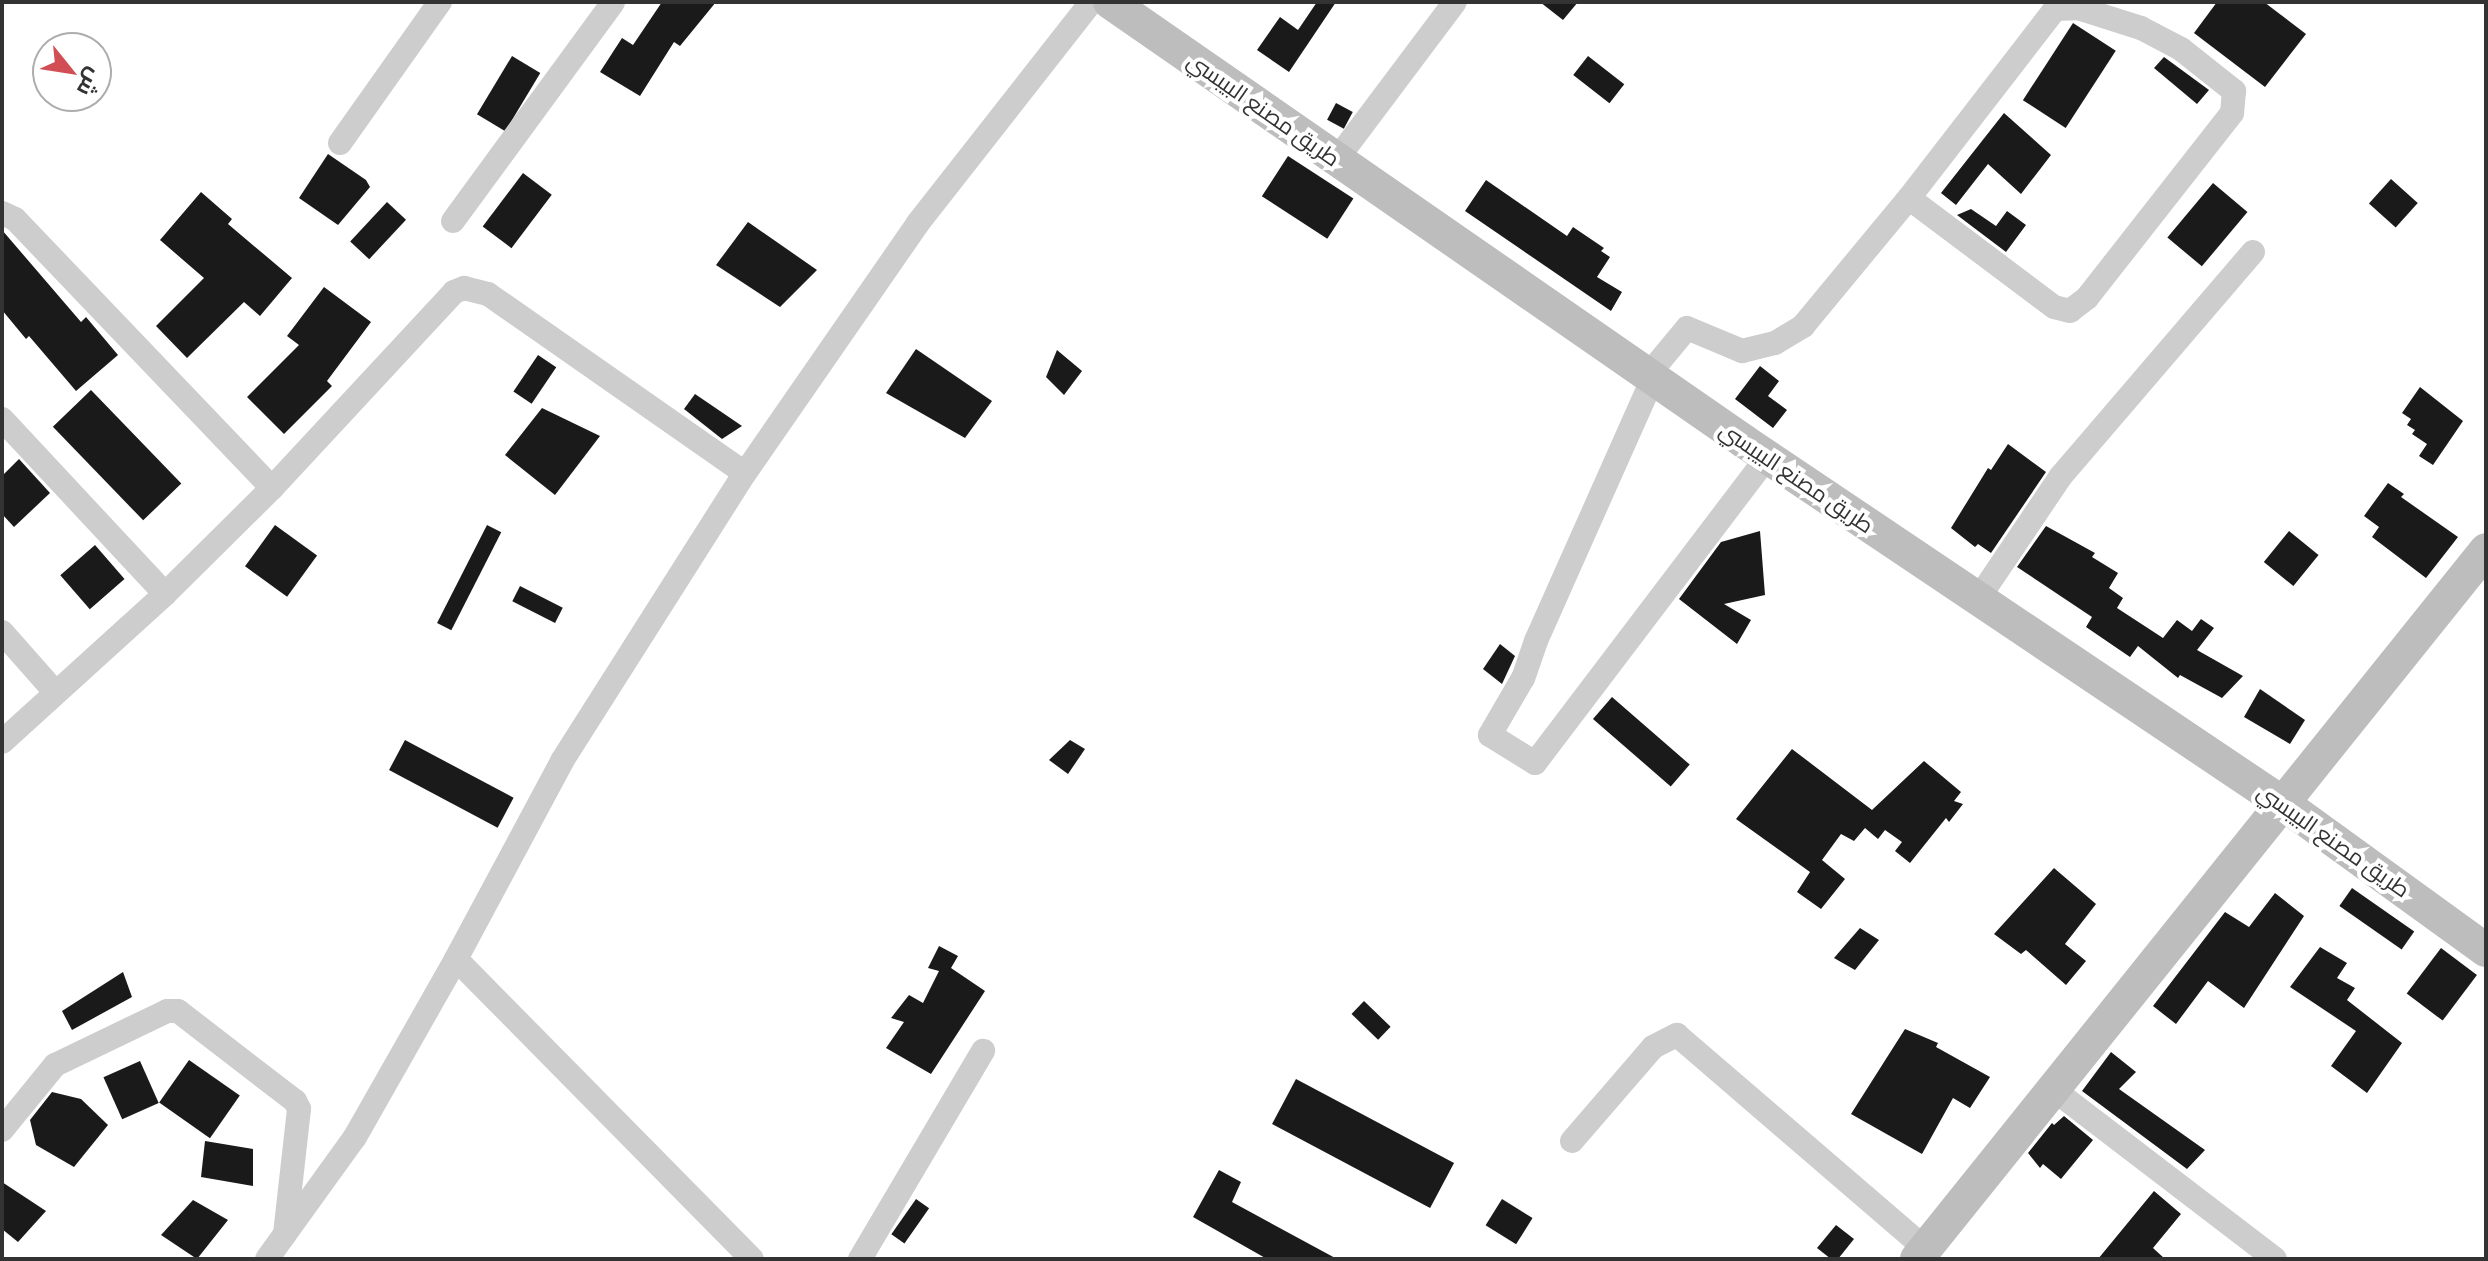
<!DOCTYPE html>
<html>
<head>
<meta charset="utf-8">
<style>
	body { margin:0 }
	#map { position:relative; width:2488px; height:1261px; overflow:hidden; background:#fff; font-family:Barlow,Cairo,sans-serif }
	div>[style] { position:absolute }
	.building>* { inset:0; background:#1a1a1a; transform-origin:0 0 }
	.street>* { height:24px; margin:-12px; padding:0 12px; transform-origin:12px; border-radius:12px; background:#cdcdcd }
	.secondary>* { height:34px; margin:-17px; padding:0 17px; transform-origin:17px; border-radius:17px; background:#bdbdbd }
	span { translate:-50% -50%; white-space:nowrap; text-align:center; line-height:1.15; -webkit-text-stroke:8px #fff; paint-order:stroke }
	.street-label { font-size:22px; color:#333 }
	.frame { position:absolute; inset:0; border:4px solid #333; pointer-events:none }
	.north { position:absolute; left:32px; top:32px; width:80px; height:80px; box-sizing:border-box; background:#fff; border:2px solid #adadad; border-radius:50%; rotate:120deg; font-size:22px; font-weight:700; line-height:32px; text-align:center; color:#333 }
	.north::after { content:''; display:block; margin:auto; width:28px; height:36px; background:#d14e54; clip-path:polygon(50% 0,100% 100%,50% 72%,0 100%) }
</style>
</head>
<body>
<div id="map">
	<div class="building">
		<div style="clip-path:polygon(662px 2px,716px 2px,680px 46px,674px 42px,640px 96px,600px 72px,622px 38px,633px 45px)"></div>
		<div style="clip-path:polygon(1317px 2px,1336px 2px,1289px 72px,1257px 50px,1280px 17px,1298px 30px)"></div>
		<div style="clip-path:polygon(1540px 2px,1578px 2px,1563px 20px)"></div>
		<div style="clip-path:polygon(2217px 2px,2264px 2px,2306px 34px,2265px 87px,2194px 33px)"></div>
		<div style="left:2073px;top:23px;width:51px;height:92px;rotate:33deg"></div>
		<div style="left:512px;top:56px;width:33px;height:68px;rotate:31deg"></div>
		<div style="left:1588px;top:56px;width:46px;height:24px;rotate:38deg"></div>
		<div style="clip-path:polygon(2164px 57px,2209px 90px,2197px 104px,2154px 68px)"></div>
		<div style="left:1336px;top:103px;width:19px;height:19px;rotate:28deg"></div>
		<div style="clip-path:polygon(2004px 113px,2051px 155px,2021px 194px,1988px 164px,1956px 205px,1941px 193px)"></div>
		<div style="clip-path:polygon(328px 154px,366px 180px,370px 187px,338px 225px,299px 198px)"></div>
		<div style="left:1288px;top:156px;width:78px;height:48px;rotate:33deg"></div>
		<div style="left:523px;top:173px;width:36px;height:67px;rotate:37deg"></div>
		<div style="left:2391px;top:179px;width:36px;height:33px;rotate:42deg"></div>
		<div style="clip-path:polygon(1486px 180px,1567px 236px,1573px 227px,1604px 248px,1601px 251px,1610px 257px,1597px 277px,1622px 292px,1611px 311px,1465px 211px)"></div>
		<div style="left:2213px;top:183px;width:45px;height:71px;rotate:40deg"></div>
		<div style="clip-path:polygon(201px 192px,232px 219px,228px 224px,292px 278px,260px 316px,244px 302px,187px 358px,156px 326px,204px 278px,160px 240px)"></div>
		<div style="left:387px;top:202px;width:26px;height:54px;rotate:43deg"></div>
		<div style="clip-path:polygon(1971px 209px,1996px 226px,2007px 211px,2026px 225px,2006px 252px,1957px 215px)"></div>
		<div style="clip-path:polygon(748px 222px,817px 270px,780px 307px,716px 265px)"></div>
		<div style="clip-path:polygon(2px 230px,81px 322px,86px 317px,118px 355px,76px 391px,29px 336px,26px 339px,2px 310px)"></div>
		<div style="clip-path:polygon(324px 287px,371px 322px,327px 381px,332px 386px,284px 434px,247px 397px,299px 345px,287px 336px)"></div>
		<div style="clip-path:polygon(916px 349px,992px 401px,965px 438px,886px 393px)"></div>
		<div style="clip-path:polygon(1057px 350px,1082px 371px,1064px 395px,1046px 377px)"></div>
		<div style="left:538px;top:355px;width:22px;height:44px;rotate:34deg"></div>
		<div style="clip-path:polygon(1760px 366px,1779px 381px,1768px 396px,1787px 410px,1773px 428px,1735px 399px)"></div>
		<div style="clip-path:polygon(2420px 387px,2463px 421px,2433px 465px,2419px 456px,2427px 444px,2412px 434px,2415px 430px,2407px 425px,2411px 419px,2402px 413px)"></div>
		<div style="left:91px;top:390px;width:130px;height:53px;rotate:46deg"></div>
		<div style="clip-path:polygon(695px 394px,742px 426px,722px 439px,684px 409px)"></div>
		<div style="clip-path:polygon(542px 408px,600px 436px,555px 495px,505px 455px)"></div>
		<div style="clip-path:polygon(2008px 444px,2046px 472px,1991px 553px,1978px 544px,1975px 547px,1951px 528px,1988px 468px,1991px 470px)"></div>
		<div style="clip-path:polygon(19px 459px,50px 493px,14px 527px,2px 514px,2px 476px)"></div>
		<div style="clip-path:polygon(2388px 483px,2404px 494px,2401px 497px,2458px 537px,2426px 578px,2372px 537px,2379px 527px,2364px 516px)"></div>
		<div style="left:275px;top:525px;width:52px;height:51px;rotate:36deg"></div>
		<div style="left:487px;top:525px;width:16px;height:110px;rotate:27deg"></div>
		<div style="clip-path:polygon(2046px 526px,2095px 553px,2092px 557px,2118px 573px,2109px 588px,2123px 598px,2117px 608px,2163px 638px,2177px 620px,2192px 631px,2201px 619px,2214px 628px,2197px 650px,2243px 676px,2222px 698px,2180px 675px,2178px 678px,2138px 646px,2130px 657px,2086px 627px,2092px 617px,2017px 567px)"></div>
		<div style="clip-path:polygon(1760px 531px,1765px 595px,1724px 604px,1751px 620px,1737px 644px,1679px 599px,1721px 542px)"></div>
		<div style="left:2289px;top:531px;width:38px;height:40px;rotate:39deg"></div>
		<div style="left:95px;top:545px;width:45px;height:46px;rotate:49deg"></div>
		<div style="left:520px;top:586px;width:48px;height:17px;rotate:27deg"></div>
		<div style="clip-path:polygon(1500px 644px,1515px 656px,1502px 684px,1483px 669px)"></div>
		<div style="clip-path:polygon(2260px 689px,2305px 720px,2290px 744px,2244px 717px)"></div>
		<div style="left:1612px;top:697px;width:103px;height:29px;rotate:41deg"></div>
		<div style="left:405px;top:740px;width:123px;height:34px;rotate:28deg"></div>
		<div style="clip-path:polygon(1070px 740px,1085px 749px,1068px 774px,1049px 760px)"></div>
		<div style="clip-path:polygon(1792px 749px,1872px 810px,1924px 761px,1961px 792px,1954px 801px,1963px 804px,1949px 822px,1946px 818px,1910px 863px,1895px 851px,1902px 842px,1885px 830px,1878px 839px,1865px 828px,1854px 841px,1841px 834px,1822px 860px,1845px 879px,1821px 909px,1797px 892px,1810px 872px,1736px 819px)"></div>
		<div style="clip-path:polygon(2054px 868px,2096px 904px,2065px 944px,2086px 961px,2066px 985px,2026px 950px,2021px 954px,1994px 934px)"></div>
		<div style="left:2352px;top:888px;width:76px;height:22px;rotate:35deg"></div>
		<div style="clip-path:polygon(2275px 893px,2304px 916px,2244px 1008px,2208px 981px,2176px 1024px,2153px 1006px,2225px 912px,2249px 927px)"></div>
		<div style="clip-path:polygon(1860px 928px,1879px 940px,1855px 970px,1834px 958px)"></div>
		<div style="clip-path:polygon(939px 946px,958px 956px,951px 968px,985px 991px,931px 1074px,886px 1048px,904px 1022px,891px 1018px,909px 995px,923px 1003px,939px 971px,928px 968px)"></div>
		<div style="clip-path:polygon(2320px 947px,2347px 963px,2337px 978px,2355px 988px,2347px 1000px,2402px 1043px,2367px 1093px,2331px 1066px,2356px 1031px,2290px 987px)"></div>
		<div style="left:2441px;top:948px;width:45px;height:57px;rotate:37deg"></div>
		<div style="clip-path:polygon(123px 972px,132px 997px,72px 1030px,62px 1011px)"></div>
		<div style="left:1364px;top:1001px;width:37px;height:18px;rotate:44deg"></div>
		<div style="clip-path:polygon(1905px 1029px,1938px 1043px,1936px 1047px,1990px 1077px,1970px 1108px,1953px 1098px,1922px 1154px,1851px 1114px)"></div>
		<div style="clip-path:polygon(2111px 1052px,2136px 1072px,2119px 1089px,2205px 1150px,2187px 1169px,2082px 1091px)"></div>
		<div style="left:189px;top:1060px;width:62px;height:52px;rotate:35deg"></div>
		<div style="left:140px;top:1061px;width:46px;height:40px;rotate:66deg"></div>
		<div style="left:1296px;top:1079px;width:179px;height:51px;rotate:28deg"></div>
		<div style="clip-path:polygon(52px 1092px,81px 1099px,108px 1125px,74px 1167px,36px 1145px,30px 1120px)"></div>
		<div style="clip-path:polygon(2064px 1116px,2093px 1140px,2061px 1179px,2043px 1164px,2040px 1168px,2028px 1153px,2052px 1123px,2054px 1125px)"></div>
		<div style="clip-path:polygon(205px 1141px,253px 1149px,253px 1186px,201px 1177px)"></div>
		<div style="clip-path:polygon(1219px 1170px,1241px 1182px,1232px 1202px,1337px 1259px,1267px 1259px,1193px 1217px)"></div>
		<div style="clip-path:polygon(2px 1182px,46px 1211px,18px 1242px,2px 1229px)"></div>
		<div style="clip-path:polygon(2154px 1191px,2181px 1214px,2153px 1248px,2165px 1259px,2098px 1259px)"></div>
		<div style="left:916px;top:1199px;width:16px;height:43px;rotate:35deg"></div>
		<div style="left:1502px;top:1199px;width:36px;height:31px;rotate:32deg"></div>
		<div style="clip-path:polygon(193px 1200px,228px 1220px,197px 1259px,161px 1235px)"></div>
		<div style="clip-path:polygon(1836px 1225px,1854px 1239px,1838px 1259px,1831px 1259px,1817px 1248px)"></div>
	</div>
	<div class="street">
		<div style="left:340px;top:143px;width:173px;rotate:-54.7deg"></div>
		<div style="left:1337px;top:159px;width:196px;rotate:-53.1deg"></div>
		<div style="left:2px;top:213px;width:14px;rotate:25deg"></div>
		<div style="left:15px;top:219px;width:372px;rotate:46.3deg"></div>
		<div style="left:453px;top:221px;width:271px;rotate:-53.8deg"></div>
		<div style="left:1648px;top:375px;width:61px;rotate:-50.3deg"></div>
		<div style="left:1687px;top:328px;width:60px;rotate:22.7deg"></div>
		<div style="left:1742px;top:351px;width:34px;rotate:-14deg"></div>
		<div style="left:1775px;top:343px;width:33px;rotate:-31deg"></div>
		<div style="left:1803px;top:326px;width:166px;rotate:-50.4deg"></div>
		<div style="left:1909px;top:198px;width:239px;rotate:-52.3deg"></div>
		<div style="left:2055px;top:9px;width:23px;rotate:-2deg"></div>
		<div style="left:2078px;top:8px;width:66px;rotate:17.6deg"></div>
		<div style="left:2141px;top:28px;width:45px;rotate:27.7deg"></div>
		<div style="left:2181px;top:49px;width:68px;rotate:38.4deg"></div>
		<div style="left:2234px;top:91px;width:22px;rotate:95deg"></div>
		<div style="left:2232px;top:113px;width:235px;rotate:128.1deg"></div>
		<div style="left:2087px;top:298px;width:21px;rotate:143deg"></div>
		<div style="left:2070px;top:311px;width:16px;rotate:-166deg"></div>
		<div style="left:2054px;top:307px;width:181px;rotate:-143.1deg"></div>
		<div style="left:1653px;top:378px;width:288px;rotate:114deg"></div>
		<div style="left:1536px;top:641px;width:39px;rotate:109deg"></div>
		<div style="left:1523px;top:678px;width:66px;rotate:120.1deg"></div>
		<div style="left:1490px;top:735px;width:53px;rotate:31.9deg"></div>
		<div style="left:1535px;top:763px;width:384px;rotate:-52.8deg"></div>
		<div style="left:2px;top:419px;width:239px;rotate:47deg"></div>
		<div style="left:1978px;top:599px;width:148px;rotate:-56deg"></div>
		<div style="left:2061px;top:476px;width:295px;rotate:-49.4deg"></div>
		<div style="left:2px;top:632px;width:81px;rotate:48.5deg"></div>
		<div style="left:2px;top:742px;width:220px;rotate:-42.2deg"></div>
		<div style="left:165px;top:594px;width:151px;rotate:-44.7deg"></div>
		<div style="left:272px;top:488px;width:267px;rotate:-47.1deg"></div>
		<div style="left:454px;top:292px;width:11px;rotate:-22deg"></div>
		<div style="left:464px;top:288px;width:25px;rotate:14deg"></div>
		<div style="left:488px;top:294px;width:313px;rotate:34.9deg"></div>
		<div style="left:456px;top:959px;width:421px;rotate:45.4deg"></div>
		<div style="left:2054px;top:1090px;width:278px;rotate:37.4deg"></div>
		<div style="left:2px;top:1130px;width:84px;rotate:-50.8deg"></div>
		<div style="left:55px;top:1065px;width:124px;rotate:-25.7deg"></div>
		<div style="left:167px;top:1011px;width:11px"></div>
		<div style="left:178px;top:1011px;width:148px;rotate:37.6deg"></div>
		<div style="left:295px;top:1101px;width:9px;rotate:63deg"></div>
		<div style="left:299px;top:1109px;width:126px;rotate:96.4deg"></div>
		<div style="left:1572px;top:1141px;width:124px;rotate:-49.2deg"></div>
		<div style="left:1653px;top:1047px;width:27px;rotate:-27deg"></div>
		<div style="left:1677px;top:1035px;width:328px;rotate:40.7deg"></div>
		<div style="left:267px;top:1259px;width:150px;rotate:-54.2deg"></div>
		<div style="left:355px;top:1137px;width:205px;rotate:-60.4deg"></div>
		<div style="left:456px;top:959px;width:225px;rotate:-61.8deg"></div>
		<div style="left:562px;top:761px;width:341px;rotate:-57.6deg"></div>
		<div style="left:745px;top:473px;width:304px;rotate:-55.3deg"></div>
		<div style="left:918px;top:223px;width:281px;rotate:-51.9deg"></div>
		<div style="left:860px;top:1259px;width:242px;rotate:-59.4deg"></div>
	</div>
	<div class="secondary">
		<div style="left:1110px;top:2px;width:773px;rotate:34.72deg"></div>
		<div style="left:1745px;top:442px;width:649px;rotate:33.89deg"></div>
		<div style="left:2284px;top:804px;width:249px;rotate:35.9deg"></div>
		<div style="left:1917px;top:1259px;width:909px;rotate:-51.25deg"></div>
	</div>
	<div class="street-label">
		<span style="left:1264px;top:109px;rotate:35deg">طريق مصنع البيبسي</span>
		<span style="left:1797px;top:477px;rotate:34deg">طريق مصنع البيبسي</span>
		<span style="left:2334px;top:840px;rotate:35deg">طريق مصنع البيبسي</span>
	</div>
	<div class="frame"></div>
	<div class="north">ش</div>
</div>
</body>
</html>
